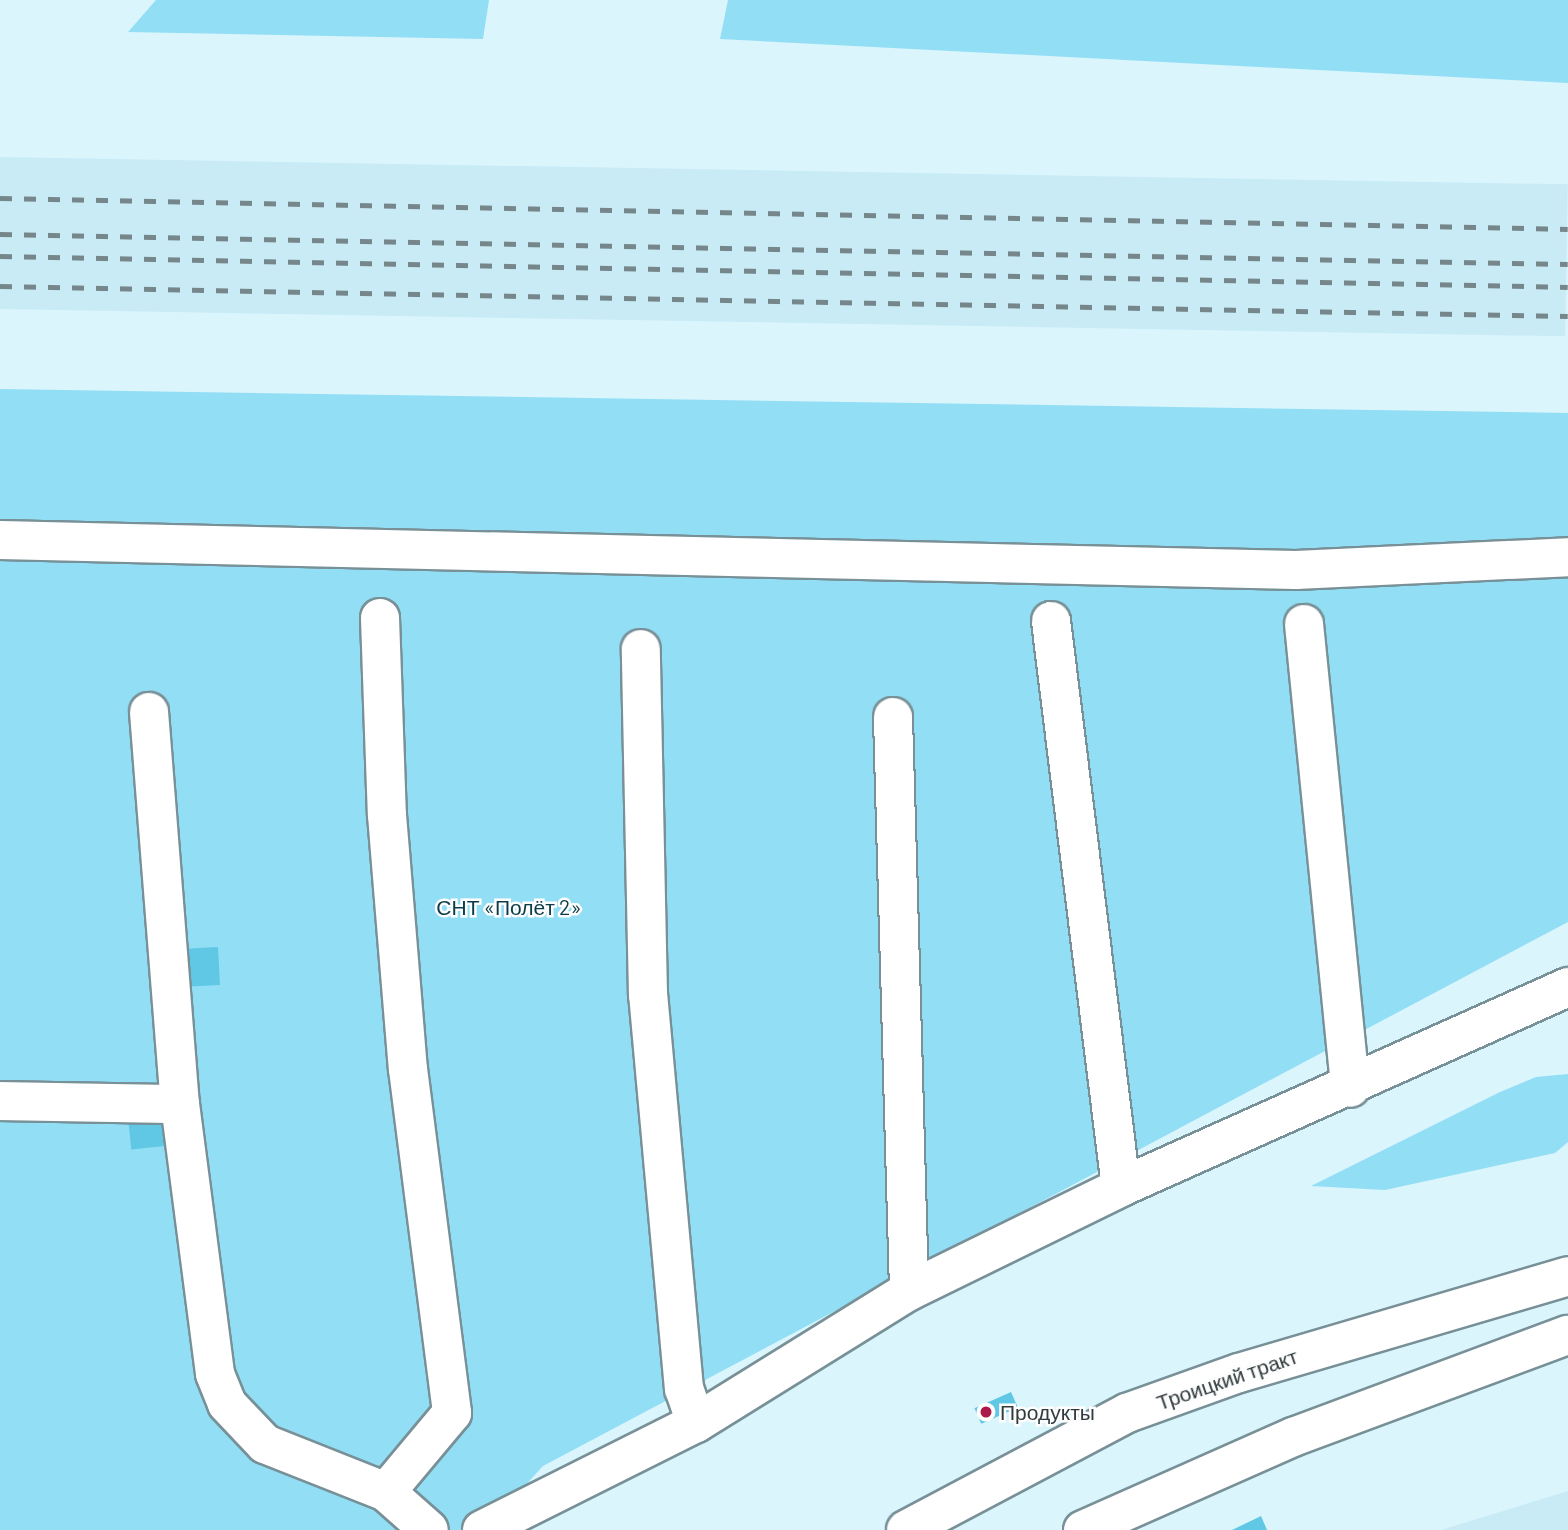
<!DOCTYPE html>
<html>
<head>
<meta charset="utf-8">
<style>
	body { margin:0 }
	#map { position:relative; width:1568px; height:1530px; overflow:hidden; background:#dbf5fd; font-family:Barlow,sans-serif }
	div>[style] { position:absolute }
	.built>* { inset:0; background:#c8ebf6; transform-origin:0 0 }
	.green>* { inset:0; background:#92def5 }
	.building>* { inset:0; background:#60c8e5; transform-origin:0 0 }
	.roads { filter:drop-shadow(2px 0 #789097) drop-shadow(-2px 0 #789097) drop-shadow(0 2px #789097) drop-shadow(0 -2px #789097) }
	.minor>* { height:38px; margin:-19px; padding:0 19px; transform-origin:19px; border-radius:19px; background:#fff }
	.major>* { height:38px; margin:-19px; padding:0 19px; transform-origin:19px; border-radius:19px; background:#fff }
	.rail>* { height:5px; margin-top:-2.5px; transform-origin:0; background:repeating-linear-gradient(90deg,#76878c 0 12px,transparent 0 24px) }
	.dots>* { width:19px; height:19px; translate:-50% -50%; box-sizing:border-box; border:4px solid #fdfdfd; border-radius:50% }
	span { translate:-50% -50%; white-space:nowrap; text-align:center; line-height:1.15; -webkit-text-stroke:5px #fdfdfd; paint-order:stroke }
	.park-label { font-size:21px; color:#0b3c48 }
	.street-label { font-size:21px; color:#323c3f }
	.poi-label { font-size:21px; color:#323c3f }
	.left { translate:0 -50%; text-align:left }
</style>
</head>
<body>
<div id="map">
	<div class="built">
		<div style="left:0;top:157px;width:1568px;height:152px;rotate:1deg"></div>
		<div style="clip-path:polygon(1568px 1491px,1568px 1530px,1441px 1530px)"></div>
	</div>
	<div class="green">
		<div style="clip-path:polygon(156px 0,489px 0,483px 39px,128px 32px)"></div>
		<div style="clip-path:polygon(728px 0,1568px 0,1568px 83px,720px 39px)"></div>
		<div style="clip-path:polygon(0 389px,1568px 413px,1568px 922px,543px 1466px,485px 1530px,0 1530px)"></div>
		<div style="clip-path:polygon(1568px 1074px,1568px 1142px,1555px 1153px,1385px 1190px,1311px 1186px,1500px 1092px,1536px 1077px)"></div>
	</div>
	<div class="building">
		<div style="left:218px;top:947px;width:38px;height:46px;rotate:87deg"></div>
		<div style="left:164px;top:1116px;width:30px;height:36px;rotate:84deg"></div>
		<div style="left:1011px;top:1392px;width:17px;height:40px;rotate:66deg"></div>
		<div style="clip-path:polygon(1261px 1516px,1267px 1530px,1232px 1530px)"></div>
	</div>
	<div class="roads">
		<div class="minor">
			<div style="left:0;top:540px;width:1296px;rotate:1.33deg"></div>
			<div style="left:1296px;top:570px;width:272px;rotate:-2.7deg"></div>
			<div style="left:380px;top:618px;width:197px;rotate:88deg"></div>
			<div style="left:387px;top:815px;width:255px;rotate:85.3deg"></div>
			<div style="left:408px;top:1069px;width:347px;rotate:82.7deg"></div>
			<div style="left:452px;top:1413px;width:103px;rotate:129.9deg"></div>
			<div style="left:1051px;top:621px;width:570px;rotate:82.95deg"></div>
			<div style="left:1304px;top:624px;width:466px;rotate:84.3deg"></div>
			<div style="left:149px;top:712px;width:393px;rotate:85.5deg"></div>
			<div style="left:893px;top:717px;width:574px;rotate:88.4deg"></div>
			<div style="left:0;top:1101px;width:180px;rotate:1deg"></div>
			<div style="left:180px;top:1104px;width:272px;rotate:82.6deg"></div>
			<div style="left:215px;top:1374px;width:32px;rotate:68deg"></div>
			<div style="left:227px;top:1404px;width:55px;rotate:46.5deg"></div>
			<div style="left:265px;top:1444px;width:130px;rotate:21.6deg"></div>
			<div style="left:386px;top:1492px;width:57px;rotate:41.5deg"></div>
			<div style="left:696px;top:1423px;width:251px;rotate:-31.8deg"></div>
			<div style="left:909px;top:1291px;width:236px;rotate:-26.1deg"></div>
			<div style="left:1121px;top:1187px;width:490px;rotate:-24.1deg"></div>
			<div style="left:482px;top:1530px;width:239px;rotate:-26.6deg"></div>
			<div style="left:696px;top:1423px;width:36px;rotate:-109deg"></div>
			<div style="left:684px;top:1389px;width:396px;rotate:-95.2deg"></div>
			<div style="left:648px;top:995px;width:346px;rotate:-91.2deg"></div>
		</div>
		<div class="major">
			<div style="left:906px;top:1530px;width:250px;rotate:-27.9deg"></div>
			<div style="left:1127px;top:1413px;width:119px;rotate:-19.7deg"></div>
			<div style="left:1239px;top:1373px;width:343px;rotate:-16.4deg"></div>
			<div style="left:1083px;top:1530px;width:230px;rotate:-23.9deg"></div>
			<div style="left:1293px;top:1437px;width:293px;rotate:-20.4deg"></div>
		</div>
	</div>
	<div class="rail">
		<div style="left:0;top:198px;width:1568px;rotate:1.13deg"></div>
		<div style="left:0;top:234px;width:1568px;rotate:1.1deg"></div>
		<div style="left:0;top:256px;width:1568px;rotate:1.13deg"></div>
		<div style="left:0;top:286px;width:1568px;rotate:1.1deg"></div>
	</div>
	<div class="dots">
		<div style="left:986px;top:1412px;background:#ab184a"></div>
	</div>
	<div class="park-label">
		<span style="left:509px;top:907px">СНТ «Полёт 2»</span>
	</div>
	<div class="street-label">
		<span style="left:1227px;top:1379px;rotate:-19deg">Троицкий тракт</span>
	</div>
	<div class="poi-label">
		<span class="left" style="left:1000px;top:1412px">Продукты</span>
	</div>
</div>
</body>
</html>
